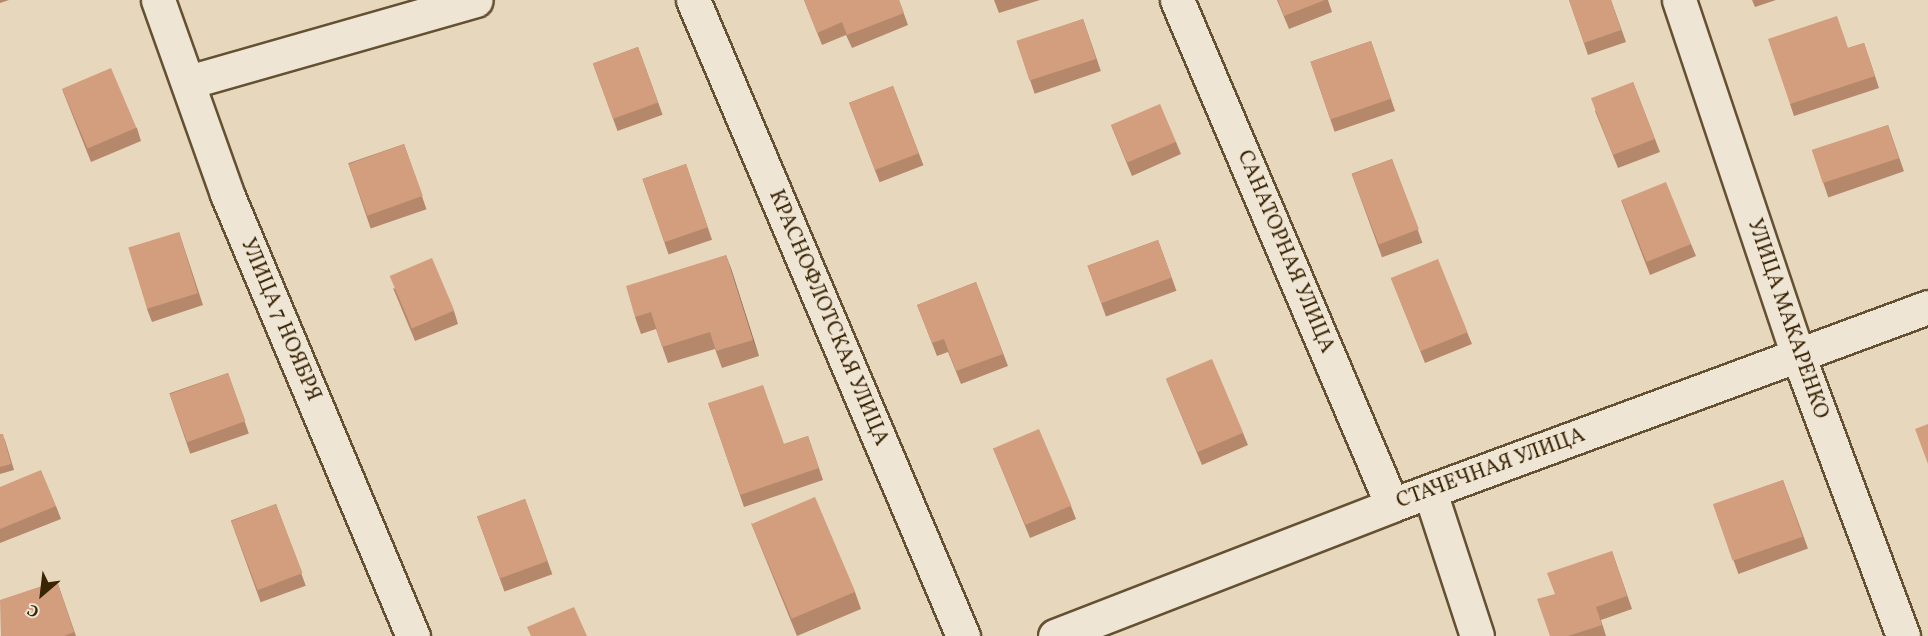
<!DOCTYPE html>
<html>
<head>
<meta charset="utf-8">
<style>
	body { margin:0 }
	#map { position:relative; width:1928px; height:636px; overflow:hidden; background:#e7d7bd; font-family:Vollkorn,serif }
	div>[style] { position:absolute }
	.roads { filter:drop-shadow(2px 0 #645132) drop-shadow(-2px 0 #645132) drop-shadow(0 2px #645132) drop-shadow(0 -2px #645132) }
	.minor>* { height:33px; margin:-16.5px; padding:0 16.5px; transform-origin:16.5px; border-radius:16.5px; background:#efe5d4 }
	.tertiary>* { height:33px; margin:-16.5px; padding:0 16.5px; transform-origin:16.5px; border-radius:16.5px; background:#efe5d4 }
	.wall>* { inset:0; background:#b5886c; transform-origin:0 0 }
	.shaded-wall>* { inset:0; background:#936f58 }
	.building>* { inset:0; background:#d29e7e; transform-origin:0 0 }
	span { translate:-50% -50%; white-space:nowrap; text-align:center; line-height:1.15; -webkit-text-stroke:4.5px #efe5d4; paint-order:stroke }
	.street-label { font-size:21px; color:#392404 }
	.north { position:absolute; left:12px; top:564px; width:60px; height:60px; -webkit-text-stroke:4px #efe5d4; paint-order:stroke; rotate:208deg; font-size:16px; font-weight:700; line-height:24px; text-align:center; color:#392404 }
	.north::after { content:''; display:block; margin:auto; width:21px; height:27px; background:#392404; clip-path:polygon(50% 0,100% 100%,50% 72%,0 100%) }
</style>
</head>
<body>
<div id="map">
	<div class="roads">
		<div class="minor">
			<div style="left:158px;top:0;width:206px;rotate:70.4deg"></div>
			<div style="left:227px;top:194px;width:480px;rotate:67.2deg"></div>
			<div style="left:693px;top:0;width:691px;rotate:67deg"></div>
			<div style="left:1177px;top:0;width:549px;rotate:66.94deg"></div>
			<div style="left:1679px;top:0;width:374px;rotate:71.5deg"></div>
			<div style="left:1798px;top:355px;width:300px;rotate:69.5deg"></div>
			<div style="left:188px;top:82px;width:299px;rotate:-15.9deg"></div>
			<div style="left:1430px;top:492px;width:151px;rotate:71.9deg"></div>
		</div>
		<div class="tertiary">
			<div style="left:1055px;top:636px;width:362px;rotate:-21.2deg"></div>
			<div style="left:1392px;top:505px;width:571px;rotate:-20.27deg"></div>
		</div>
	</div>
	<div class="wall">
		<div style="clip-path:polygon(0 0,9px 0,0 3px)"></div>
		<div style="clip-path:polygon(804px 0,899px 0,908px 25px,852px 48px,846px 35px,822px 45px)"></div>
		<div style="clip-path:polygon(994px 0,1040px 0,999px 13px)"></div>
		<div style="clip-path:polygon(1277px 0,1328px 0,1332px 12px,1289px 29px)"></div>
		<div style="clip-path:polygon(1569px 0,1611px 0,1626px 42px,1588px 55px)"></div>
		<div style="clip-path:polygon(1752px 0,1776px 0,1755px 7px)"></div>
		<div style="left:1083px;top:19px;width:55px;height:70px;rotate:71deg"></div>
		<div style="left:1371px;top:41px;width:74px;height:64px;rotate:71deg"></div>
		<div style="clip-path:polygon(1864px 43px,1879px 88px,1794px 116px,1790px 104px,1848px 48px)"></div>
		<div style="left:638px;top:47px;width:72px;height:48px;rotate:70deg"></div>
		<div style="clip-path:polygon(1633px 82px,1660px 152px,1618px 168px,1595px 111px)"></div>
		<div style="left:893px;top:86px;width:85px;height:47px;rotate:69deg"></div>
		<div style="clip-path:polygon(62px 89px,137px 128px,141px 141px,91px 162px)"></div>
		<div style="clip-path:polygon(1111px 125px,1176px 142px,1181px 154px,1132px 176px)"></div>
		<div style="left:1888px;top:125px;width:49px;height:80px;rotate:71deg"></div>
		<div style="left:404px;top:144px;width:69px;height:59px;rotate:71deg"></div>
		<div style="left:1392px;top:159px;width:89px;height:43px;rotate:70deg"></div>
		<div style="left:686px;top:164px;width:80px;height:46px;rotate:71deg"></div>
		<div style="clip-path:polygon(1621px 200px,1691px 244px,1696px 256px,1650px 275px)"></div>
		<div style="clip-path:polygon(179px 232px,203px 305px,152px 322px,147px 309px)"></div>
		<div style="left:1158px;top:240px;width:54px;height:75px;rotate:70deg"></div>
		<div style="clip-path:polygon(726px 255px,759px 356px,722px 368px,715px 349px,668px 363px,656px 329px,641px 334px,635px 317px)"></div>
		<div style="clip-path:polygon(1391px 278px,1467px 332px,1472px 344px,1425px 363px)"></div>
		<div style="clip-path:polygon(976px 282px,1008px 366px,961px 384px,948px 352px,937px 356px,917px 305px)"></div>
		<div style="clip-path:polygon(393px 288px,454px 311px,458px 324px,415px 341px)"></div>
		<div style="left:228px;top:373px;width:64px;height:62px;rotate:71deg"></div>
		<div style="clip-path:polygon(1166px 379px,1243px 433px,1248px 445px,1202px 465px)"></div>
		<div style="clip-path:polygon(708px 403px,784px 444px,808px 436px,823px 480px,744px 507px)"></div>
		<div style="clip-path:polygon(0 434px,5px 440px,14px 470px,0 474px)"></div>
		<div style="clip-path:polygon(993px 448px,1071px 506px,1076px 519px,1030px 538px)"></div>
		<div style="left:1783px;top:480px;width:73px;height:74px;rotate:70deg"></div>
		<div style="clip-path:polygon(0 487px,56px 506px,61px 519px,0 543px)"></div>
		<div style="left:525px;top:499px;width:80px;height:51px;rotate:70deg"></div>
		<div style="left:276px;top:504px;width:87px;height:48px;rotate:70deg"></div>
		<div style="clip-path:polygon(751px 523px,855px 592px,861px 609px,797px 636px)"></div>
		<div style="clip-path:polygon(1612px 551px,1632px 609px,1601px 620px,1606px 636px,1550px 636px,1555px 594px)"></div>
		<div style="clip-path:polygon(57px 581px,76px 636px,1px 636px)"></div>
	</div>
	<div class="shaded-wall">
		<div style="clip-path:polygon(726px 255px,732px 271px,759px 356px,753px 340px)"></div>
	</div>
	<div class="building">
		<div style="clip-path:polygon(804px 0,899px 0,904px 13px,847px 35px,842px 22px,817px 33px)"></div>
		<div style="clip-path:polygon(1278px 0,1325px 0,1284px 16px)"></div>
		<div style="clip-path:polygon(1569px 0,1611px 0,1621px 30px,1584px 43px)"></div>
		<div style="clip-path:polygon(1837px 16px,1848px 48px,1864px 43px,1875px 76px,1790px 104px,1768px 39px)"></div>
		<div style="left:1083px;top:19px;width:42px;height:70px;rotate:72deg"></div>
		<div style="left:1371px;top:41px;width:61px;height:64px;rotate:71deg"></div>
		<div style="left:638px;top:47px;width:59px;height:48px;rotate:70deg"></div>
		<div style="left:111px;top:68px;width:65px;height:53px;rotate:67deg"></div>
		<div style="left:1633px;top:82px;width:61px;height:45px;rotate:69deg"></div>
		<div style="left:893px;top:86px;width:72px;height:47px;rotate:69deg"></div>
		<div style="left:1160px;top:104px;width:41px;height:53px;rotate:67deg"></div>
		<div style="left:1888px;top:125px;width:35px;height:80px;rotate:72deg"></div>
		<div style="left:404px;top:144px;width:55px;height:59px;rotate:70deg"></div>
		<div style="left:1392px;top:159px;width:75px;height:43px;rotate:69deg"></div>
		<div style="left:686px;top:164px;width:67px;height:46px;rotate:71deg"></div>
		<div style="left:1666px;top:182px;width:67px;height:48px;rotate:68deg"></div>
		<div style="left:179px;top:232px;width:64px;height:53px;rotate:73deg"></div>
		<div style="left:1158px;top:240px;width:40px;height:75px;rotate:70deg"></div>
		<div style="clip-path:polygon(726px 255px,753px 340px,716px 351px,710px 332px,662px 347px,651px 312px,635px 317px,626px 286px)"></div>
		<div style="left:432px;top:258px;width:57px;height:46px;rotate:67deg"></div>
		<div style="left:1438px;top:259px;width:79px;height:51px;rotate:68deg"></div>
		<div style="clip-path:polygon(976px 282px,1003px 354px,956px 371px,944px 339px,932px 343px,917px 305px)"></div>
		<div style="left:1212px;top:359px;width:80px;height:50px;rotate:67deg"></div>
		<div style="left:228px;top:373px;width:51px;height:62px;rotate:70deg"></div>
		<div style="clip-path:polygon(763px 385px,784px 444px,808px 436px,819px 468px,740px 495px,708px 403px)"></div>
		<div style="clip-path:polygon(1928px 424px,1928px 464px,1915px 429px)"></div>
		<div style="left:1039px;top:429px;width:83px;height:50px;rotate:67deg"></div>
		<div style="clip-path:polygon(0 434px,3px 434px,11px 464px,0 467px)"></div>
		<div style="clip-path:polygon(41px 470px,56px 506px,0 529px,0 487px)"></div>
		<div style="left:1783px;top:480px;width:60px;height:74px;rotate:71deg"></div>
		<div style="left:815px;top:497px;width:103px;height:69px;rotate:67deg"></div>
		<div style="left:525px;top:499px;width:66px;height:51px;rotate:70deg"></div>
		<div style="left:276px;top:504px;width:74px;height:48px;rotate:69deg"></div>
		<div style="clip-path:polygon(1612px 551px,1627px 596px,1596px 607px,1602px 625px,1568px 636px,1550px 636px,1537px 599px,1555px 594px,1547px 573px)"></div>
		<div style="clip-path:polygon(57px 581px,74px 632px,64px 636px,1px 636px,0 600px)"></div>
		<div style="clip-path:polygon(574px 607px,587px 636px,531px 636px,527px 627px)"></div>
	</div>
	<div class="street-label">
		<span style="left:1285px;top:252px;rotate:67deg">САНАТОРНАЯ УЛИЦА</span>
		<span style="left:828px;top:318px;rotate:67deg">КРАСНОФЛОТСКАЯ УЛИЦА</span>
		<span style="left:1787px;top:319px;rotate:71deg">УЛИЦА МАКАРЕНКО</span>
		<span style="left:280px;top:320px;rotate:67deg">УЛИЦА 7 НОЯБРЯ</span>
		<span style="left:1491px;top:469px;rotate:-20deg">СТАЧЕЧНАЯ УЛИЦА</span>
	</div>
	<div class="north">С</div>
</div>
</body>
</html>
